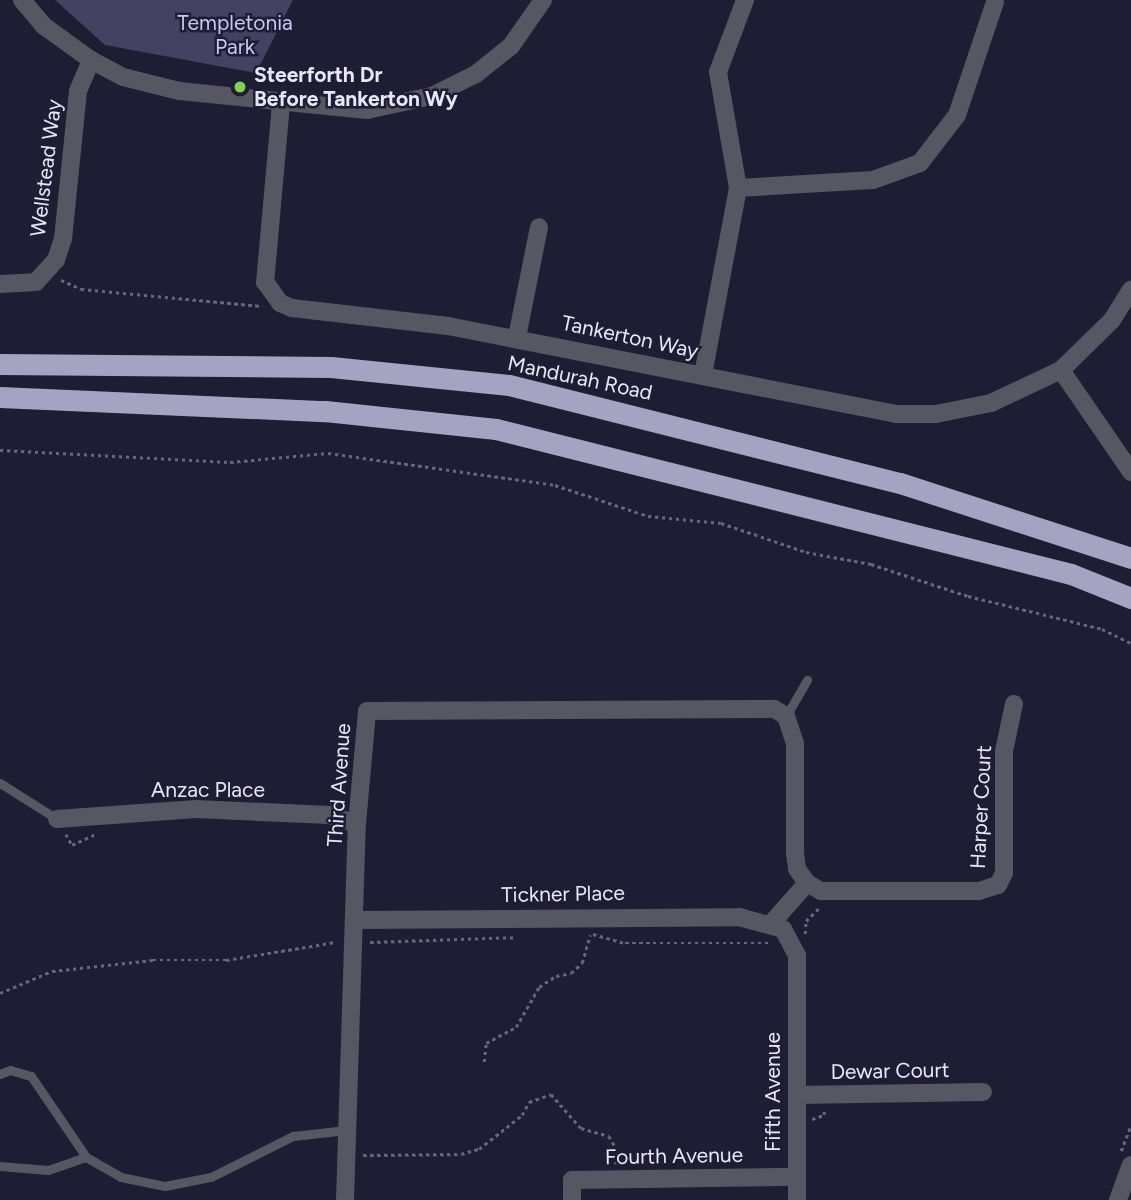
<!DOCTYPE html>
<html>
<head>
<meta charset="utf-8">
<style>
	body { margin:0 }
	#map { position:relative; width:1131px; height:1200px; overflow:hidden; background:#1f1d34; font-family:Figtree,sans-serif }
	div>[style] { position:absolute }
	.green>* { inset:0; background:#444263 }
	.path>* { height:2.5px; margin-top:-1.25px; transform-origin:0; background:repeating-linear-gradient(90deg,#67667a 0 3.5px,transparent 0 7px) }
	.lane>* { height:9px; margin:-4.5px; padding:0 4.5px; transform-origin:4.5px; border-radius:4.5px; background:#575763 }
	.street>* { height:18px; margin:-9px; padding:0 9px; transform-origin:9px; border-radius:9px; background:#575763 }
	.highway>* { height:21px; margin:-10.5px; padding:0 10.5px; transform-origin:10.5px; border-radius:10.5px; background:#a4a3c2 }
	.dots>* { width:19px; height:19px; translate:-50% -50%; box-sizing:border-box; border:4px solid #1f1d34; border-radius:50% }
	span { translate:-50% -50%; white-space:nowrap; text-align:center; line-height:1.15; -webkit-text-stroke:5px #1f1d34; paint-order:stroke }
	.park-label { font-size:21px; color:#c9c7f7 }
	.poi-label { font-size:21px; color:#e7e7f7; font-weight:700 }
	.left { translate:0 -50%; text-align:left }
	.street-label { font-size:21px; color:#e7e7f7 }
</style>
</head>
<body>
<div id="map">
	<div class="green">
		<div style="clip-path:polygon(55px 0,293px 0,256px 73px,105px 45px)"></div>
	</div>
	<div class="path">
		<div style="left:61px;top:280px;width:22px;rotate:24deg"></div>
		<div style="left:81px;top:289px;width:182px;rotate:5.4deg"></div>
		<div style="left:0;top:450px;width:230px;rotate:3deg"></div>
		<div style="left:230px;top:462px;width:98px;rotate:-5.2deg"></div>
		<div style="left:328px;top:453px;width:229px;rotate:8deg"></div>
		<div style="left:555px;top:485px;width:98px;rotate:18.4deg"></div>
		<div style="left:648px;top:516px;width:73px;rotate:5.5deg"></div>
		<div style="left:721px;top:523px;width:90px;rotate:18.8deg"></div>
		<div style="left:806px;top:552px;width:66px;rotate:10.5deg"></div>
		<div style="left:871px;top:564px;width:102px;rotate:18.3deg"></div>
		<div style="left:968px;top:596px;width:138px;rotate:13.8deg"></div>
		<div style="left:1102px;top:629px;width:32px;rotate:26deg"></div>
		<div style="left:66px;top:834px;width:13px;rotate:61deg"></div>
		<div style="left:72px;top:845px;width:26px;rotate:-25deg"></div>
		<div style="left:593px;top:934px;width:33px;rotate:16deg"></div>
		<div style="left:625px;top:943px;width:145px"></div>
		<div style="left:805px;top:934px;width:13px;rotate:-86deg"></div>
		<div style="left:806px;top:921px;width:18px;rotate:-45deg"></div>
		<div style="left:370px;top:942px;width:147px;rotate:-1.9deg"></div>
		<div style="left:0;top:993px;width:56px;rotate:-22.9deg"></div>
		<div style="left:52px;top:971px;width:102px;rotate:-6.2deg"></div>
		<div style="left:153px;top:960px;width:73px"></div>
		<div style="left:226px;top:960px;width:111px;rotate:-9.3deg"></div>
		<div style="left:484px;top:1062px;width:19px;rotate:-84deg"></div>
		<div style="left:486px;top:1043px;width:34px;rotate:-28deg"></div>
		<div style="left:516px;top:1027px;width:46px;rotate:-60.1deg"></div>
		<div style="left:539px;top:987px;width:20px;rotate:-33deg"></div>
		<div style="left:556px;top:976px;width:15px;rotate:-11deg"></div>
		<div style="left:571px;top:973px;width:15px;rotate:-42deg"></div>
		<div style="left:582px;top:963px;width:29px;rotate:-74deg"></div>
		<div style="left:812px;top:1119px;width:13px;rotate:-18deg"></div>
		<div style="left:824px;top:1115px;width:5px;rotate:-90deg"></div>
		<div style="left:1121px;top:1151px;width:28px;rotate:-69deg"></div>
		<div style="left:363px;top:1155px;width:98px;rotate:-0.6deg"></div>
		<div style="left:461px;top:1154px;width:19px;rotate:-16deg"></div>
		<div style="left:479px;top:1149px;width:55px;rotate:-38.3deg"></div>
		<div style="left:522px;top:1115px;width:15px;rotate:-62deg"></div>
		<div style="left:529px;top:1102px;width:23px;rotate:-20deg"></div>
		<div style="left:551px;top:1094px;width:45px;rotate:48.6deg"></div>
		<div style="left:581px;top:1128px;width:29px;rotate:16deg"></div>
		<div style="left:609px;top:1136px;width:14px;rotate:60deg"></div>
		<div style="left:616px;top:1148px;width:16px;rotate:90deg"></div>
	</div>
	<div class="lane">
		<div style="left:786px;top:716px;width:42px;rotate:-59.7deg"></div>
		<div style="left:0;top:783px;width:67px;rotate:32.3deg"></div>
		<div style="left:0;top:1074px;width:11px;rotate:-22deg"></div>
		<div style="left:10px;top:1070px;width:22px;rotate:16deg"></div>
		<div style="left:31px;top:1076px;width:98px;rotate:55.8deg"></div>
		<div style="left:86px;top:1157px;width:40px;rotate:29.7deg"></div>
		<div style="left:121px;top:1177px;width:45px;rotate:11.6deg"></div>
		<div style="left:165px;top:1186px;width:47px;rotate:-11.1deg"></div>
		<div style="left:211px;top:1177px;width:92px;rotate:-26.6deg"></div>
		<div style="left:293px;top:1136px;width:54px;rotate:-6.3deg"></div>
		<div style="left:0;top:1166px;width:48px;rotate:4.8deg"></div>
		<div style="left:48px;top:1170px;width:40px;rotate:-18.9deg"></div>
	</div>
	<div class="street">
		<div style="left:22px;top:0;width:34px;rotate:50deg"></div>
		<div style="left:44px;top:26px;width:58px;rotate:35.9deg"></div>
		<div style="left:91px;top:60px;width:36px;rotate:28deg"></div>
		<div style="left:123px;top:77px;width:58px;rotate:14deg"></div>
		<div style="left:179px;top:91px;width:189px;rotate:5.8deg"></div>
		<div style="left:367px;top:110px;width:66px;rotate:-12.2deg"></div>
		<div style="left:432px;top:96px;width:49px;rotate:-26.6deg"></div>
		<div style="left:476px;top:74px;width:45px;rotate:-38.7deg"></div>
		<div style="left:511px;top:46px;width:56px;rotate:-55.2deg"></div>
		<div style="left:281px;top:104px;width:179px;rotate:95.1deg"></div>
		<div style="left:265px;top:282px;width:26px;rotate:54deg"></div>
		<div style="left:280px;top:303px;width:13px;rotate:23deg"></div>
		<div style="left:292px;top:308px;width:157px;rotate:6.6deg"></div>
		<div style="left:448px;top:326px;width:457px;rotate:11.1deg"></div>
		<div style="left:896px;top:414px;width:40px"></div>
		<div style="left:936px;top:414px;width:56px;rotate:-11.3deg"></div>
		<div style="left:991px;top:403px;width:77px;rotate:-25.2deg"></div>
		<div style="left:1061px;top:370px;width:71px;rotate:-44.4deg"></div>
		<div style="left:1112px;top:320px;width:36px;rotate:-58deg"></div>
		<div style="left:738px;top:188px;width:135px;rotate:-3.4deg"></div>
		<div style="left:873px;top:180px;width:50px;rotate:-19.9deg"></div>
		<div style="left:920px;top:163px;width:61px;rotate:-52.4deg"></div>
		<div style="left:957px;top:115px;width:119px;rotate:-71.4deg"></div>
		<div style="left:0;top:284px;width:36px;rotate:-3deg"></div>
		<div style="left:36px;top:282px;width:30px;rotate:-48deg"></div>
		<div style="left:56px;top:260px;width:22px;rotate:-72deg"></div>
		<div style="left:63px;top:239px;width:149px;rotate:-84.2deg"></div>
		<div style="left:78px;top:91px;width:34px;rotate:-67deg"></div>
		<div style="left:517px;top:337px;width:112px;rotate:-78.7deg"></div>
		<div style="left:1061px;top:370px;width:124px;rotate:55.5deg"></div>
		<div style="left:703px;top:375px;width:190px;rotate:-79.4deg"></div>
		<div style="left:738px;top:188px;width:118px;rotate:-99.8deg"></div>
		<div style="left:718px;top:72px;width:77px;rotate:-69.4deg"></div>
		<div style="left:57px;top:819px;width:139px;rotate:-4.1deg"></div>
		<div style="left:196px;top:809px;width:133px;rotate:2.6deg"></div>
		<div style="left:329px;top:815px;width:29px;rotate:18deg"></div>
		<div style="left:355px;top:920px;width:384px;rotate:-0.4deg"></div>
		<div style="left:739px;top:917px;width:46px;rotate:15.3deg"></div>
		<div style="left:783px;top:929px;width:30px;rotate:62deg"></div>
		<div style="left:797px;top:955px;width:245px;rotate:90deg"></div>
		<div style="left:770px;top:925px;width:56px;rotate:-48.6deg"></div>
		<div style="left:797px;top:1095px;width:186px;rotate:-0.9deg"></div>
		<div style="left:345px;top:1200px;width:376px;rotate:-88.2deg"></div>
		<div style="left:357px;top:824px;width:113px;rotate:-84.9deg"></div>
		<div style="left:367px;top:711px;width:407px;rotate:-0.3deg"></div>
		<div style="left:774px;top:709px;width:14px;rotate:30deg"></div>
		<div style="left:786px;top:716px;width:28px;rotate:72deg"></div>
		<div style="left:795px;top:743px;width:111px;rotate:90deg"></div>
		<div style="left:795px;top:854px;width:15px;rotate:82deg"></div>
		<div style="left:797px;top:869px;width:17px;rotate:54deg"></div>
		<div style="left:807px;top:883px;width:16px;rotate:30deg"></div>
		<div style="left:821px;top:891px;width:158px"></div>
		<div style="left:979px;top:891px;width:20px;rotate:-18deg"></div>
		<div style="left:998px;top:885px;width:13px;rotate:-63deg"></div>
		<div style="left:1004px;top:873px;width:122px;rotate:-90deg"></div>
		<div style="left:1004px;top:751px;width:48px;rotate:-78deg"></div>
		<div style="left:572px;top:1200px;width:20px;rotate:-90deg"></div>
		<div style="left:572px;top:1180px;width:224px;rotate:-0.8deg"></div>
		<div style="left:1118px;top:1200px;width:37px;rotate:-70deg"></div>
	</div>
	<div class="highway">
		<div style="left:0;top:364px;width:331px;rotate:0.5deg"></div>
		<div style="left:331px;top:367px;width:179px;rotate:5.8deg"></div>
		<div style="left:509px;top:385px;width:403px;rotate:14.1deg"></div>
		<div style="left:900px;top:483px;width:243px;rotate:18deg"></div>
		<div style="left:0;top:397px;width:325px;rotate:2.5deg"></div>
		<div style="left:325px;top:411px;width:172px;rotate:6deg"></div>
		<div style="left:496px;top:429px;width:593px;rotate:14.15deg"></div>
		<div style="left:1071px;top:574px;width:65px;rotate:21.8deg"></div>
	</div>
	<div class="dots">
		<div style="left:240px;top:87px;background:#7ed153"></div>
	</div>
	<div class="park-label">
		<span style="left:235px;top:35px">Templetonia<br>Park</span>
	</div>
	<div class="poi-label">
		<span class="left" style="left:254px;top:87px">Steerforth Dr<br>Before Tankerton Wy</span>
	</div>
	<div class="street-label">
		<span style="left:46px;top:168px;rotate:-83deg">Wellstead Way</span>
		<span style="left:630px;top:337px;rotate:12deg">Tankerton Way</span>
		<span style="left:580px;top:378px;rotate:12deg">Mandurah Road</span>
		<span style="left:339px;top:785px;rotate:-86deg">Third Avenue</span>
		<span style="left:208px;top:790px">Anzac Place</span>
		<span style="left:981px;top:807px;rotate:-87deg">Harper Court</span>
		<span style="left:563px;top:894px;rotate:-1deg">Tickner Place</span>
		<span style="left:890px;top:1071px;rotate:-1deg">Dewar Court</span>
		<span style="left:773px;top:1092px;rotate:-90deg">Fifth Avenue</span>
		<span style="left:674px;top:1156px;rotate:-1deg">Fourth Avenue</span>
	</div>
</div>
</body>
</html>
